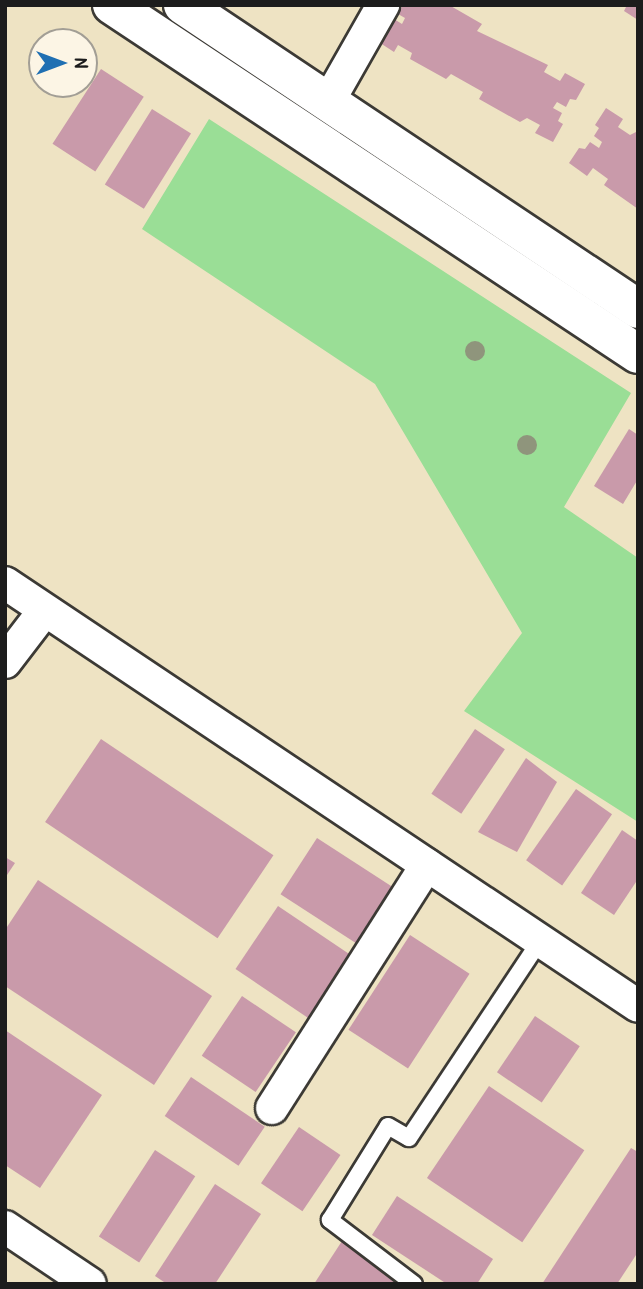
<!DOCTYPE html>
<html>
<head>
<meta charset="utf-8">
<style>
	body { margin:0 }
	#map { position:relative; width:643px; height:1289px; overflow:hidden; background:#eee3c3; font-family:"Patrick Hand",sans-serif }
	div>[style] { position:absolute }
	.green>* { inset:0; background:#9ade96 }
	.building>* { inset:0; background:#c99aaa; transform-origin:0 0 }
	.roads { filter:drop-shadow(2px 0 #3c3a35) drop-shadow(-2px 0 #3c3a35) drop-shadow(0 2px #3c3a35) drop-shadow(0 -2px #3c3a35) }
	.lane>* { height:16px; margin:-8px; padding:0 8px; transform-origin:8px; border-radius:8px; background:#fff }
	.street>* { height:32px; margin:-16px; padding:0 16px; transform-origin:16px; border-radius:16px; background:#fff }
	.secondary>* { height:38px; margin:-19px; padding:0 19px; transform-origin:19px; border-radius:19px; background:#fff }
	.trees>* { width:20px; height:20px; margin:-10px; border-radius:50%; background:#8f957c }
	span { translate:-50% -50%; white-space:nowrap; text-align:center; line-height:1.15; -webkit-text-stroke:7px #fcf5e5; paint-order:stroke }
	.frame { position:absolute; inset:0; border:7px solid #1c1c1c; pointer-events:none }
	.north { position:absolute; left:28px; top:28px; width:70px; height:70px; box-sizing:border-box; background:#fcf5e5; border:2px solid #a29e95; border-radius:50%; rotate:90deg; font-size:19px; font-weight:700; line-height:28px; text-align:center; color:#1c1c1c }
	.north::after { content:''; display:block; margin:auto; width:24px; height:32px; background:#1f6fb2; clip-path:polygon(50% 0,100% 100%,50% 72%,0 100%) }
</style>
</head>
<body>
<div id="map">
	<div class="green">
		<div style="clip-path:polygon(209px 119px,631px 393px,564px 507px,638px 558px,638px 822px,464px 711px,522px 633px,375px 384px,142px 229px)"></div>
	</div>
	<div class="building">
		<div style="clip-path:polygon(403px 5px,449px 5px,482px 24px,477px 31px,548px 65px,544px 72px,560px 81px,565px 73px,585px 84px,576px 100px,570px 99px,566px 107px,557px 102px,553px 108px,562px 113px,558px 121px,563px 124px,553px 142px,535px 133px,540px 125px,527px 118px,520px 122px,479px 99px,483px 92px,451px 74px,446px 79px,410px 59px,412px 53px,398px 45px,394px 52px,374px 39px,385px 21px,391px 25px,394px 19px,402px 24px,405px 18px,398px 14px)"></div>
		<div style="clip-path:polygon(627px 5px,638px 5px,638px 20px,624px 11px)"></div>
		<div style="left:101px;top:69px;width:51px;height:89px;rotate:33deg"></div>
		<div style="clip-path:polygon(606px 108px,623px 119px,618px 127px,630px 135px,638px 131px,638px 209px,604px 185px,608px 179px,593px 168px,587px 176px,569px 163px,579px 148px,585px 149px,590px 142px,599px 148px,602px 142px,594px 136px,599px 128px,595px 125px)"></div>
		<div style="left:152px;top:109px;width:46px;height:89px;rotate:32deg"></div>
		<div style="clip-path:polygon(629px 429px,638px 435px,638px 479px,623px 504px,594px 486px)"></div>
		<div style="left:475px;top:729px;width:36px;height:78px;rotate:34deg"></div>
		<div style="left:101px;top:739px;width:208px;height:100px;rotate:34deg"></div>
		<div style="clip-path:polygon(526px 758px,557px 782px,517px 852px,478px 832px)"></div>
		<div style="left:576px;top:789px;width:44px;height:87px;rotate:35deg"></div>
		<div style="clip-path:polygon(622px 830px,638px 841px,638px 879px,614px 915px,581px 893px)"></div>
		<div style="left:317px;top:838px;width:92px;height:67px;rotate:33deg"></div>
		<div style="clip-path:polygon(5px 857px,15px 863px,5px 878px)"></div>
		<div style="clip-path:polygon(38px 880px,212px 996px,154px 1085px,5px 986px,5px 930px)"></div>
		<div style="left:278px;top:906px;width:89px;height:76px;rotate:34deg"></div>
		<div style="left:410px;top:935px;width:71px;height:113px;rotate:33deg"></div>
		<div style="left:242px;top:996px;width:65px;height:72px;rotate:34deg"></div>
		<div style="left:535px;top:1016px;width:54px;height:68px;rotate:34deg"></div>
		<div style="clip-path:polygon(5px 1030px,102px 1095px,40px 1188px,5px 1165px)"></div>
		<div style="left:191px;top:1077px;width:89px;height:47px;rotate:34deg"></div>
		<div style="left:489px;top:1086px;width:115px;height:111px;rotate:34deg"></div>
		<div style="left:299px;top:1127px;width:50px;height:68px;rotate:34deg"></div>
		<div style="clip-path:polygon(631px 1148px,638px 1152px,638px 1252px,617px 1284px,542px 1284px)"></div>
		<div style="left:155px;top:1150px;width:48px;height:103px;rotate:33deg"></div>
		<div style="clip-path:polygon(215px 1184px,261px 1214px,215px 1284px,167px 1284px,155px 1276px)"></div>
		<div style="clip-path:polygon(397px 1196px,493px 1259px,477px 1284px,447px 1284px,372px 1235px)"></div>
		<div style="clip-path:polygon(342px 1241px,405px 1284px,314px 1284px)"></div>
	</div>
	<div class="roads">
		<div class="lane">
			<div style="left:414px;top:1284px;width:106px;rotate:-142.7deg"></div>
			<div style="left:330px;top:1220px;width:110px;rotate:-58.3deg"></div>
			<div style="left:388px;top:1126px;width:24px;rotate:30deg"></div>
			<div style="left:409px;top:1138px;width:237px;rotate:-56.4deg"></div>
		</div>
		<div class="street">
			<div style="left:328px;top:102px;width:112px;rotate:-60.4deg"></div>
			<div style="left:5px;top:583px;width:761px;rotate:33.75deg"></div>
			<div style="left:5px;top:662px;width:64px;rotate:-52.6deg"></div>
			<div style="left:272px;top:1108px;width:288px;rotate:-57.5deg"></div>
			<div style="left:5px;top:1227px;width:102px;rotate:33.8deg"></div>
		</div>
		<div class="secondary">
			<div style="left:112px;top:5px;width:631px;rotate:33.56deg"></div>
			<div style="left:183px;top:5px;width:547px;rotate:33.75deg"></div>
		</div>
	</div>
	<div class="trees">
		<div style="left:475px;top:351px"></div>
		<div style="left:527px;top:445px"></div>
	</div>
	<div class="frame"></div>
	<div class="north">N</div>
</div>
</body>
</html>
